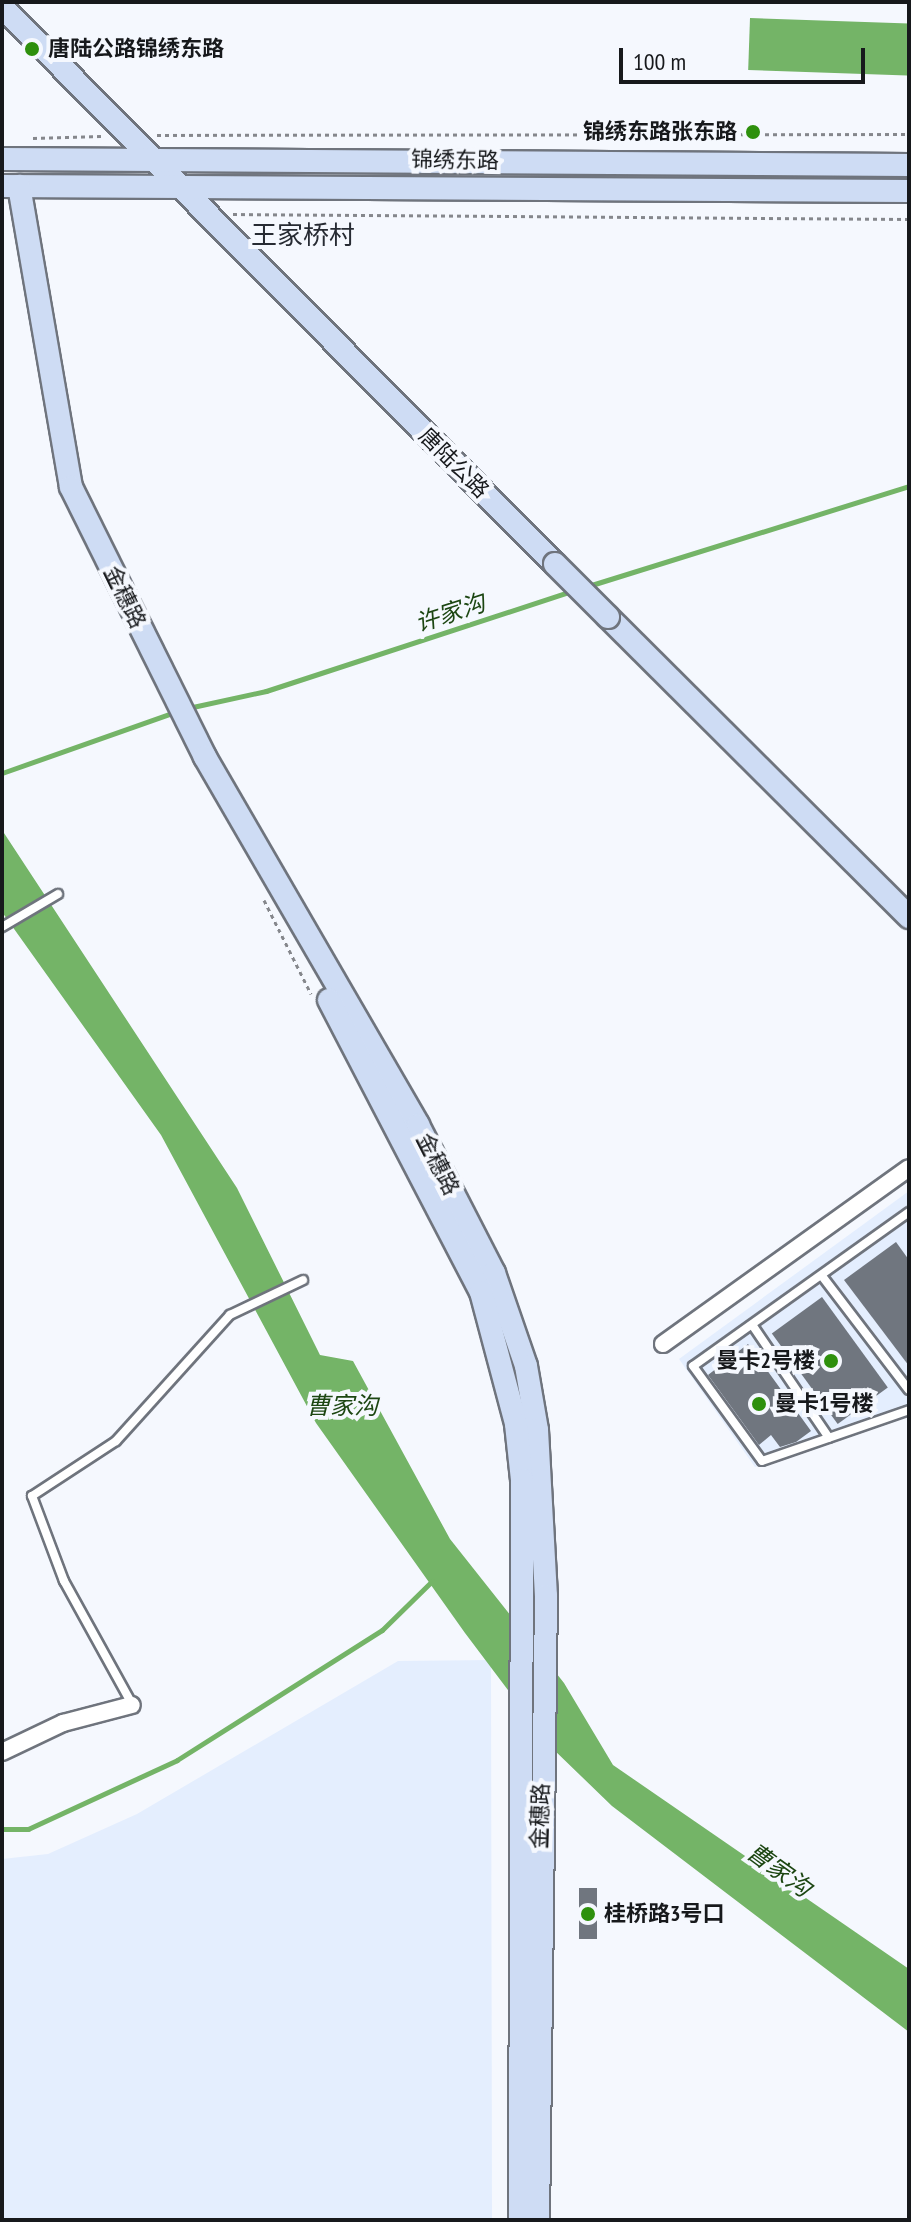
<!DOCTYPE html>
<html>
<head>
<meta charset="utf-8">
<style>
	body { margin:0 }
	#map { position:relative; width:911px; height:2222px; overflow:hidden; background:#f5f8fe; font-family:"PT Sans Narrow","Noto Sans SC",sans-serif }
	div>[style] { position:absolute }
	.built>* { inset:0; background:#e4eefe }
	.water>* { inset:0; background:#74b467; transform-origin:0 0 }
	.stream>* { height:5px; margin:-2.5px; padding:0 2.5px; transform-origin:2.5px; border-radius:2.5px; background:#74b467 }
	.building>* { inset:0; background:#70767f; transform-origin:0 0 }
	.path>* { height:3px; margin-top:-1.5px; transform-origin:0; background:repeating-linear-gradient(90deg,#85878c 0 4px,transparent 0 8px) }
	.roads { filter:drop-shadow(2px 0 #6f747d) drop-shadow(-2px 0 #6f747d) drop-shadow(0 2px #6f747d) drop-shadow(0 -2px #6f747d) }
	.lane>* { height:8px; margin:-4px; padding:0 4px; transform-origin:4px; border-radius:4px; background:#fff }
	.street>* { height:16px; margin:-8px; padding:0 8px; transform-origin:8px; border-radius:8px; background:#fff }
	.secondary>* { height:22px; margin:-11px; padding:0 11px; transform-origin:11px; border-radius:11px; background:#cedcf4 }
	.bridges { filter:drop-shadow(2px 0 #6f747d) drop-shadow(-2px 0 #6f747d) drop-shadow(0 2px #6f747d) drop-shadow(0 -2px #6f747d) }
	.secondary-bridge>* { height:22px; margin:-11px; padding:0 11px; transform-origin:11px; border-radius:11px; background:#cedcf4 }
	.dots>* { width:22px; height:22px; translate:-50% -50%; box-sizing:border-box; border:4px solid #f5f8fe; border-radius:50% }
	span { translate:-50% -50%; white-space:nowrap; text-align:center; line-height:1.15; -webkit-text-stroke:8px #f5f8fe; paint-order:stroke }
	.poi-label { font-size:22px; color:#17191c; font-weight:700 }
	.left { translate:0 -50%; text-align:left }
	.right { translate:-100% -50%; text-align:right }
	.street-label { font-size:22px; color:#17191c }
	.water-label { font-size:24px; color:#1c4612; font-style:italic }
	.quarter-label { font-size:26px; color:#272b33 }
	.frame { position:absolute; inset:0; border:4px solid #17191c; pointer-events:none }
	.scale { position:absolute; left:619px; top:48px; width:246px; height:36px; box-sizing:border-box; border:4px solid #17191c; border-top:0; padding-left:10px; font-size:24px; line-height:28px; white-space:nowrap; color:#17191c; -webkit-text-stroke:6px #f5f8fe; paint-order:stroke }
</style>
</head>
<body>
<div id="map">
	<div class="built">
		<div style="clip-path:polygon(909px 1191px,909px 1415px,755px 1467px,679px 1359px)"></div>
		<div style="clip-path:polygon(491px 1660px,492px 2220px,2px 2220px,2px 1859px,48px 1854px,137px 1814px,398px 1661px)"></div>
	</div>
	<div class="water">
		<div style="left:750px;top:18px;width:159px;height:52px;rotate:2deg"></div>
		<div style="clip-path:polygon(2px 830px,237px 1188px,320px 1355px,353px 1361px,450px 1539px,564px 1683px,613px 1765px,909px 1969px,909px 2032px,612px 1806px,551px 1747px,465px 1633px,316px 1423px,161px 1135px,2px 912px)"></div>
	</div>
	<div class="stream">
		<div style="left:585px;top:587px;width:339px;rotate:-17.3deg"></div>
		<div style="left:188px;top:708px;width:80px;rotate:-12.3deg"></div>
		<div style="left:266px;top:691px;width:322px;rotate:-18.1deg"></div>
		<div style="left:2px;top:773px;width:183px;rotate:-19.4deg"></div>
		<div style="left:2px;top:1829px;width:26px"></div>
		<div style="left:28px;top:1829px;width:164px;rotate:-24.8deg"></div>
		<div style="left:177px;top:1760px;width:243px;rotate:-32.4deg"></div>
		<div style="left:382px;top:1630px;width:70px;rotate:-44.4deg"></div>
	</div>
	<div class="building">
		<div style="clip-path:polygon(896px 1242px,909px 1260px,909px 1366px,844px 1280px)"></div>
		<div style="left:822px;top:1297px;width:112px;height:62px;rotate:54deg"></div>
		<div style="clip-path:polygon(748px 1344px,811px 1431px,796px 1442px,780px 1447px,771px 1435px,759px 1445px,708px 1375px)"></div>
		<div style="left:579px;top:1888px;width:18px;height:51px"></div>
	</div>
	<div class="path">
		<div style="left:157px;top:135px;width:752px;rotate:-0.08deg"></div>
		<div style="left:33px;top:138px;width:68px;rotate:-1.7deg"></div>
		<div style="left:233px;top:214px;width:676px;rotate:0.42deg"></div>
		<div style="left:264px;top:900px;width:105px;rotate:63.4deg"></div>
	</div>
	<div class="roads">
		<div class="lane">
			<div style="left:2px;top:927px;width:65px;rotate:-30.5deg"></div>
			<div style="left:909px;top:1212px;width:265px;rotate:144.5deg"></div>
			<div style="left:693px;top:1366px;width:117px;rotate:54deg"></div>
			<div style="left:762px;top:1461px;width:156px;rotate:-19.1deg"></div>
			<div style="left:822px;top:1276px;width:143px;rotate:52.7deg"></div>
			<div style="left:753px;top:1326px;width:135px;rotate:55.8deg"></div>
			<div style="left:132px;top:1704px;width:141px;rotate:-118.9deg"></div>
			<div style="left:64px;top:1581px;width:91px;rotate:-110.6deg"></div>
			<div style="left:32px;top:1496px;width:100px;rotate:-33.2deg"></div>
			<div style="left:116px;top:1441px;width:170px;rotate:-47.9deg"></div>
			<div style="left:230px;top:1315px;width:81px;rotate:-25.6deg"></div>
		</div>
		<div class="street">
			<div style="left:663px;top:1344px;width:302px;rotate:-35.6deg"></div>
			<div style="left:2px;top:1752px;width:68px;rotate:-25.4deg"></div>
			<div style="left:63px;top:1723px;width:71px;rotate:-14.6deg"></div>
		</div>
		<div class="secondary">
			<div style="left:2px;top:7px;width:785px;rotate:45.21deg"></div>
			<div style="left:2px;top:159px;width:907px;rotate:0.38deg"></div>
			<div style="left:2px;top:186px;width:907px;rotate:0.32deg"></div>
			<div style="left:19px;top:186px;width:305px;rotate:80.2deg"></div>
			<div style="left:71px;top:487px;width:301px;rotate:63.6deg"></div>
			<div style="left:205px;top:757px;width:425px;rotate:59.9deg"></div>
			<div style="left:418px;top:1125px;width:166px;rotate:62.8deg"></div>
			<div style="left:494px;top:1273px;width:98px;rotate:71deg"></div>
			<div style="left:526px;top:1366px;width:65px;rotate:80.2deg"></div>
			<div style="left:537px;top:1430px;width:166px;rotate:86.9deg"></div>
			<div style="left:546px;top:1596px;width:624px;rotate:90.73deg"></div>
			<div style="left:608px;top:617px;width:425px;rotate:44.9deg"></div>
			<div style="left:329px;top:1000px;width:329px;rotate:62.5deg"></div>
			<div style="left:481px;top:1292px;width:137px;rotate:75.1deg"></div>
			<div style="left:516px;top:1424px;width:56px;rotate:83.9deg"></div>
			<div style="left:522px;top:1480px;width:740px;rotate:90.15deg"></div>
		</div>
	</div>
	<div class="bridges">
		<div class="secondary-bridge">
			<div style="left:555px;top:564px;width:75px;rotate:45deg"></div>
		</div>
	</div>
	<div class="dots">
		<div style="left:32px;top:49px;background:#2e900d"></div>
		<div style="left:753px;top:132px;background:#2e900d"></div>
		<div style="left:831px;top:1361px;background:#2e900d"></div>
		<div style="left:759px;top:1404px;background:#2e900d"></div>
		<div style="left:588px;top:1914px;background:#2e900d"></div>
	</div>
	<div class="poi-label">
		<span class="left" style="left:48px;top:49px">唐陆公路锦绣东路</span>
		<span class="right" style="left:737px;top:132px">锦绣东路张东路</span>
		<span class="right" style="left:815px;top:1361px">曼卡2号楼</span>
		<span class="left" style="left:775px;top:1404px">曼卡1号楼</span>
		<span class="left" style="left:604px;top:1914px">桂桥路3号口</span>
	</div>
	<div class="street-label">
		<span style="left:455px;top:160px;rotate:1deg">锦绣东路</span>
		<span style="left:454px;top:463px;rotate:45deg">唐陆公路</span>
		<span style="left:125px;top:597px;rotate:64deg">金穗路</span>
		<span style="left:438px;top:1164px;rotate:63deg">金穗路</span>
		<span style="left:540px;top:1816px;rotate:-88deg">金穗路</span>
	</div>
	<div class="water-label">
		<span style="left:450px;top:613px;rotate:-18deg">许家沟</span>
		<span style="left:342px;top:1406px">曹家沟</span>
		<span style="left:779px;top:1870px;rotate:36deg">曹家沟</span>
	</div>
	<div class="quarter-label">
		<span style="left:303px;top:235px">王家桥村</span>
	</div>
	<div class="frame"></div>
	<div class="scale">100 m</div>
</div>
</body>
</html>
